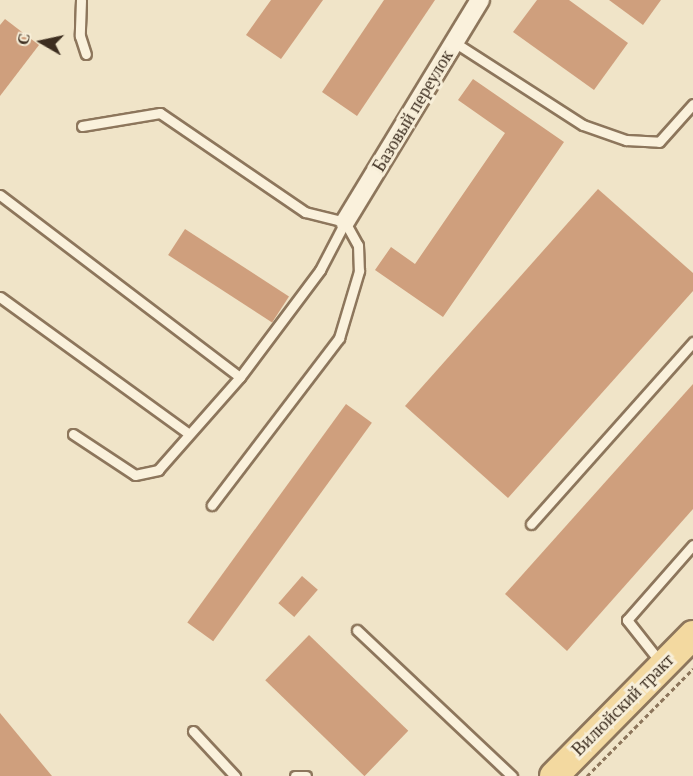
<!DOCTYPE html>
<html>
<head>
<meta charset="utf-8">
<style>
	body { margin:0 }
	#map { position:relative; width:693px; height:776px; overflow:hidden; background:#f0e4c8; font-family:"Times New Roman",serif }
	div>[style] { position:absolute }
	.building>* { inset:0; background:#cf9f7d; transform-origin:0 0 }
	.path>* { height:3px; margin-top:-1.5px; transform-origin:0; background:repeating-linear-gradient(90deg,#8d765c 0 4.5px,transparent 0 7.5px) }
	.roads { filter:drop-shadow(2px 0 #8d765c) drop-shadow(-2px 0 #8d765c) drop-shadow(0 2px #8d765c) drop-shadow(0 -2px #8d765c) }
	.service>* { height:9px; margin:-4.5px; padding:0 4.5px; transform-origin:4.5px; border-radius:4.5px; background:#faf1dc }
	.minor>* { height:18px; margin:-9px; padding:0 9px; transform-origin:9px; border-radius:9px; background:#faf1dc }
	.primary>* { height:28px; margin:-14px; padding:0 14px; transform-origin:14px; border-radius:14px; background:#f3d9a0 }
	span { translate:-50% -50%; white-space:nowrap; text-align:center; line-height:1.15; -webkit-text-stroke:6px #f7eed8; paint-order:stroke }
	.street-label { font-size:18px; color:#3d2e20 }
	.north { position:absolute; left:12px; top:12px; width:60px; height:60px; -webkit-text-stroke:4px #f7eed8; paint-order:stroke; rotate:279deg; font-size:16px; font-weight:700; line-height:24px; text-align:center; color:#3d2e20 }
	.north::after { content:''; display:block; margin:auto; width:21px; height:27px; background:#3d2e20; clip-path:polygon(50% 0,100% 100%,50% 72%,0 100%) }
</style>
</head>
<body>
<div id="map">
	<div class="building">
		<div style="clip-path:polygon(271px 0,323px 0,281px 59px,246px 35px)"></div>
		<div style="clip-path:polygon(384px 0,435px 0,357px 116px,322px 92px)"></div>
		<div style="clip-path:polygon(537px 0,569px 0,628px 43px,594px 90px,513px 32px)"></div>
		<div style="clip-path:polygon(609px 0,661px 0,643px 25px)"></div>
		<div style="clip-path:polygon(5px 19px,39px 45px,0 96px,0 25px)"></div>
		<div style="clip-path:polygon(473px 79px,564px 142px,443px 317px,375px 270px,391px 247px,415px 264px,505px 133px,458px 100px)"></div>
		<div style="clip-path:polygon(598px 189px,693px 273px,693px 291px,508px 498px,405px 406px)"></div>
		<div style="left:185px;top:229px;width:124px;height:31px;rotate:33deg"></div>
		<div style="clip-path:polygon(693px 384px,693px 509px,567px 651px,505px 594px)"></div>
		<div style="left:346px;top:404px;width:32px;height:270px;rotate:36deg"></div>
		<div style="left:302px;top:576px;width:21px;height:36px;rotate:41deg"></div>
		<div style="left:309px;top:635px;width:138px;height:63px;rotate:44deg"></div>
		<div style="clip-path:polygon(0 713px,52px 776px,0 776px)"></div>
	</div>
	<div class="path">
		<div style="left:587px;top:776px;width:151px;rotate:-45.3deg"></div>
	</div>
	<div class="roads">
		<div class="service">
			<div style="left:81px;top:0;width:36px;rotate:92deg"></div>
			<div style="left:80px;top:36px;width:19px;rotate:72deg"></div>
			<div style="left:454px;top:42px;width:153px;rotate:32.8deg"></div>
			<div style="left:583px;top:125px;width:46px;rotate:19.2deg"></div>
			<div style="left:626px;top:140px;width:33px;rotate:3deg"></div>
			<div style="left:659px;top:142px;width:51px;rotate:-48.2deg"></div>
			<div style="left:82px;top:126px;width:79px;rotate:-9.5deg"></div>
			<div style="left:160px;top:113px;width:176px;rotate:34.3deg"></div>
			<div style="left:305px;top:212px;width:41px;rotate:14deg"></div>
			<div style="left:345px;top:222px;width:26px;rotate:61deg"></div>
			<div style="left:358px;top:245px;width:26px;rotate:88deg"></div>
			<div style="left:359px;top:271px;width:70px;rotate:106.6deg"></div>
			<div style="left:339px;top:338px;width:210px;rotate:127.3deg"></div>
			<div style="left:0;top:195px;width:301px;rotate:37.2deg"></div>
			<div style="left:0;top:297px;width:232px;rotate:35.9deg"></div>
			<div style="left:73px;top:434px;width:74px;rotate:33.5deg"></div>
			<div style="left:135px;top:475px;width:24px;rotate:-12deg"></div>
			<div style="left:158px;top:470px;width:124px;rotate:-48.6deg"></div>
			<div style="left:240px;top:377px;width:134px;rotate:-53.2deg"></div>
			<div style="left:320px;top:270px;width:54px;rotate:-62.5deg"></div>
			<div style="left:531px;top:524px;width:244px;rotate:-48.3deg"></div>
			<div style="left:357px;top:630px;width:213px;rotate:43.3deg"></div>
			<div style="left:661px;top:663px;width:55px;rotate:-128.3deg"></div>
			<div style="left:627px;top:620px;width:100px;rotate:-48.7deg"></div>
			<div style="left:193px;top:731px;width:62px;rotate:47deg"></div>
			<div style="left:295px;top:776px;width:11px"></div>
		</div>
		<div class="minor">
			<div style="left:345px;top:222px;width:260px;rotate:-58.7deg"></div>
		</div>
		<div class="primary">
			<div style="left:554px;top:776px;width:198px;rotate:-45.4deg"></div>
		</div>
	</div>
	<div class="street-label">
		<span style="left:413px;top:111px;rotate:-59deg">Базовый переулок</span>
		<span style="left:623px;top:705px;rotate:-45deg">Вилюйский тракт</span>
	</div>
	<div class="north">С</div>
</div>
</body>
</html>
